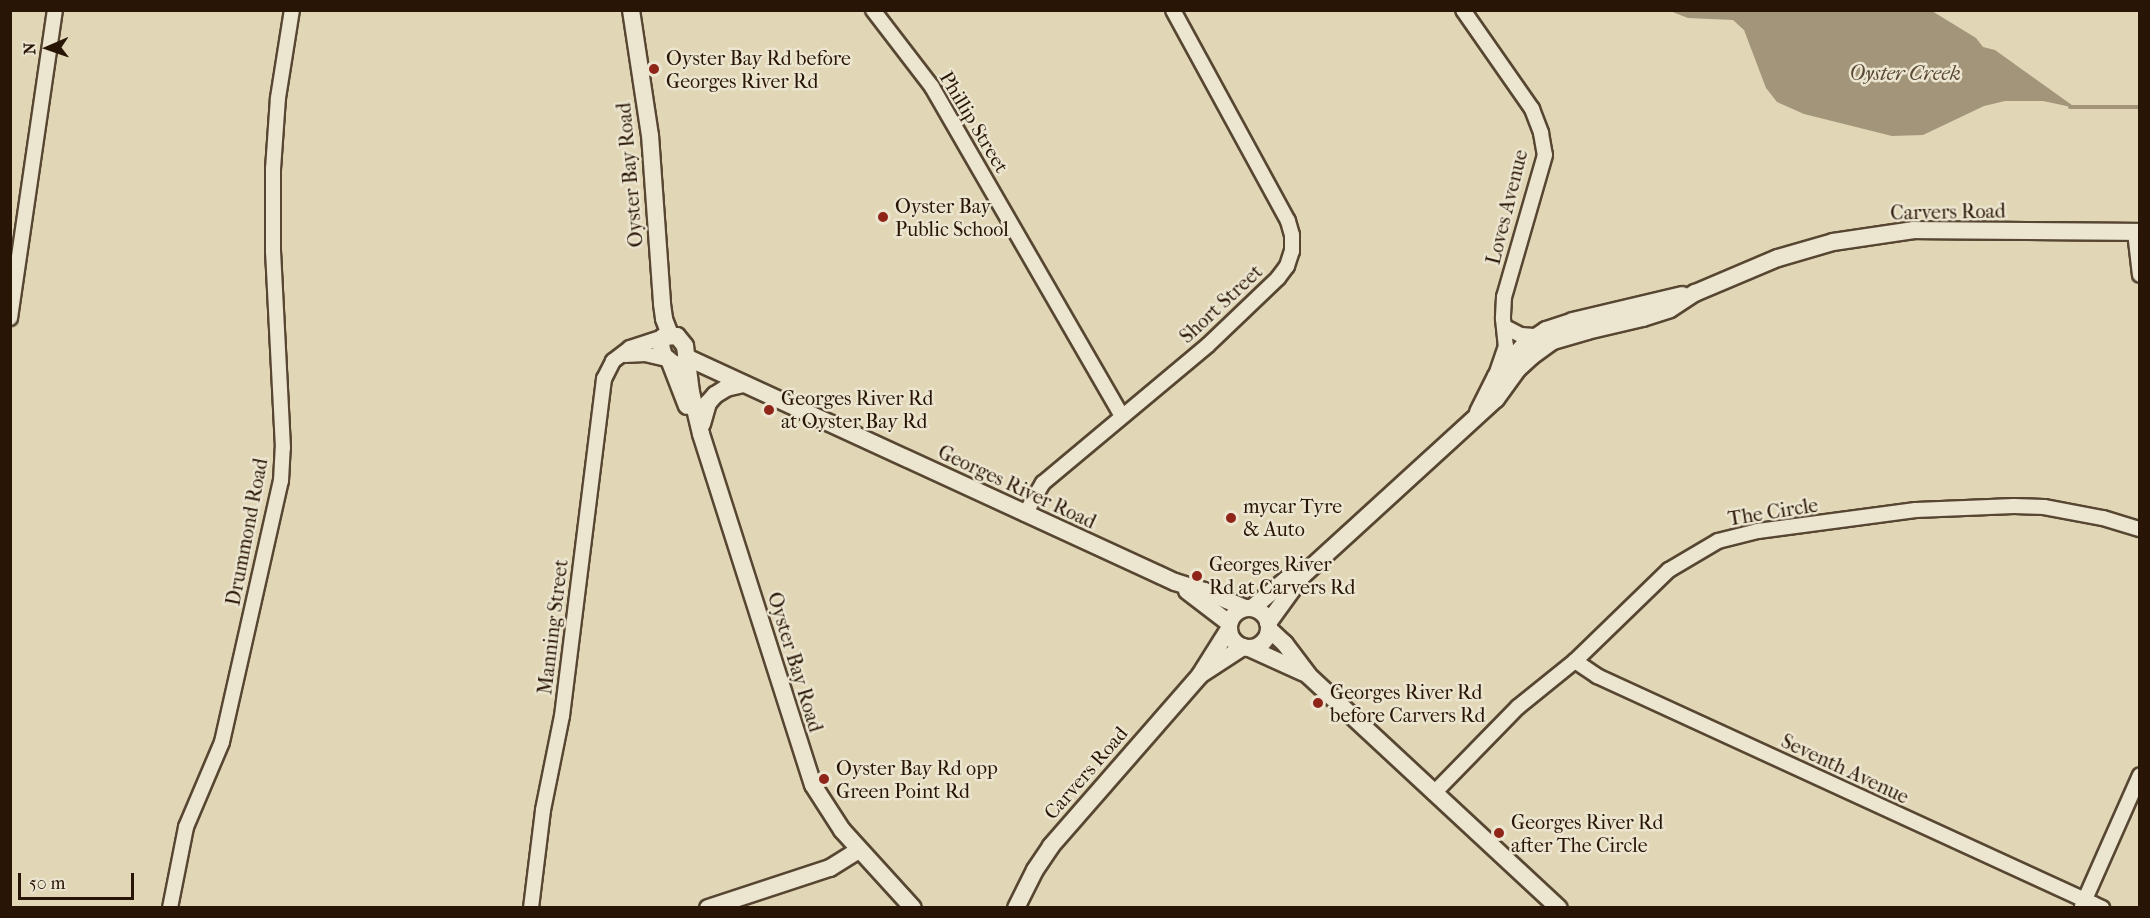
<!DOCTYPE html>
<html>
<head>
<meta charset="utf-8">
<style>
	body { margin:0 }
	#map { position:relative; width:2150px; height:918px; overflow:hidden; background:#e1d7b6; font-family:"IM FELL French Canon",serif }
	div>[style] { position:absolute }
	.water>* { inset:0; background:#a2957a }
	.stream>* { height:4.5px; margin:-2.25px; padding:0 2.25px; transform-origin:2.25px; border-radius:2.25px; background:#a2957a }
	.roads { filter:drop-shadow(2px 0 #574631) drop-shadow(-2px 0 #574631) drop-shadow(0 2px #574631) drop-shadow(0 -2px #574631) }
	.minor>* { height:14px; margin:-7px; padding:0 7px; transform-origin:7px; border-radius:7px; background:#ece5d0 }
	.tertiary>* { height:16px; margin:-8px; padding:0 8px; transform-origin:8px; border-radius:8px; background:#ece5d0 }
	.tertiary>.ring { margin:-8px; padding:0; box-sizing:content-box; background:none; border:16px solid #ece5d0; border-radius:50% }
	.dots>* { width:16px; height:16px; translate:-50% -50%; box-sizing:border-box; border:3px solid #ece5d0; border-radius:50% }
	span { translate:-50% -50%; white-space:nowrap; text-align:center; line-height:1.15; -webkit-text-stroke:5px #ece5d0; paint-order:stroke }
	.poi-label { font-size:20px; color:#291505 }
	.left { translate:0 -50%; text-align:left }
	.street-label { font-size:20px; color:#291505 }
	.water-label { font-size:21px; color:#594834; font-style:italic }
	.frame { position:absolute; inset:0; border:12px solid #291505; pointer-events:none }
	.north { position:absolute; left:18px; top:18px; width:60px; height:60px; -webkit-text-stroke:4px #ece5d0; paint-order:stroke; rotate:268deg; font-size:16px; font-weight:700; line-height:24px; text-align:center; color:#291505 }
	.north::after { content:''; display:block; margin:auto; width:21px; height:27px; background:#291505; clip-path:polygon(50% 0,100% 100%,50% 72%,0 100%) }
	.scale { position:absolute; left:18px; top:873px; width:116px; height:27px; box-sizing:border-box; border:3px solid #291505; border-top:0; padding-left:8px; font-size:18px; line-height:21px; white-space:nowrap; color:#291505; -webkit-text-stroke:4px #ece5d0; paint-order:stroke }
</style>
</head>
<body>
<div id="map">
	<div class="water">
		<div style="clip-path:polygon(1670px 11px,1932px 11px,1976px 38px,1983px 47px,1995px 50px,2076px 108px,2043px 101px,2005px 101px,1984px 106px,1923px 135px,1892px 136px,1804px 114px,1777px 102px,1766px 88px,1744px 30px,1733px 20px,1688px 18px)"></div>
	</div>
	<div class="stream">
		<div style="left:2070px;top:107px;width:70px"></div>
	</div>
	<div class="roads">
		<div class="minor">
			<div style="left:873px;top:10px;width:97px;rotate:52.5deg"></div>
			<div style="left:932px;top:87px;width:380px;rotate:60deg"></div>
			<div style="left:1463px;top:10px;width:121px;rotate:55.1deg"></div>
			<div style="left:1532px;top:109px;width:26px;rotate:69deg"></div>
			<div style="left:1541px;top:133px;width:22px;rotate:80deg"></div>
			<div style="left:1545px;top:155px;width:148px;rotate:106.1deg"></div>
			<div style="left:1504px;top:297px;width:22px;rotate:93deg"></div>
			<div style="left:1503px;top:319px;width:27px;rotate:84deg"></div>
			<div style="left:1506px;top:346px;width:28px;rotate:109deg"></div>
			<div style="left:2135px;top:232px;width:43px;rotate:83.4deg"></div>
			<div style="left:10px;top:318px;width:311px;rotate:-81.7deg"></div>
			<div style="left:1505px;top:327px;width:18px;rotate:27deg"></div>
			<div style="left:1521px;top:335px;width:13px;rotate:4deg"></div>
			<div style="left:625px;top:355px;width:20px;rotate:-3deg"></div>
			<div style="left:645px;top:354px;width:23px;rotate:13deg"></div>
			<div style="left:1025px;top:514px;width:36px;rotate:-60deg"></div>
			<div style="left:1043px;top:483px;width:215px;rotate:-39.9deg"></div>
			<div style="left:1208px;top:345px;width:97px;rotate:-43.7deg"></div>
			<div style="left:1278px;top:278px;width:15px;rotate:-53deg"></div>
			<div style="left:1287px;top:266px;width:16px;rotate:-72deg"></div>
			<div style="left:1292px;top:251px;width:16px;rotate:-90deg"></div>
			<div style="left:1292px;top:235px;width:15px;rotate:-106deg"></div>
			<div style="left:1288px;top:221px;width:240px;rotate:-118.6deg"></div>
			<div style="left:1575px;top:661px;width:27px;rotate:34deg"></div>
			<div style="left:1597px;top:676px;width:556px;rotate:24.67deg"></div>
			<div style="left:1434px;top:793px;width:120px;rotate:-45.7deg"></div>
			<div style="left:1518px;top:707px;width:73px;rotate:-38.9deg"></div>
			<div style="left:1575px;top:661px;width:131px;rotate:-44.1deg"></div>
			<div style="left:1669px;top:570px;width:57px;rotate:-30.6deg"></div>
			<div style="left:1718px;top:541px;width:41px;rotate:-14deg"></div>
			<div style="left:1758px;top:531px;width:159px;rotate:-7.6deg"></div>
			<div style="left:1916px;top:510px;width:98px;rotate:-2.3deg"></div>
			<div style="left:2014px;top:506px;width:30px;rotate:2deg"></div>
			<div style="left:2044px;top:507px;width:60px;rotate:10.6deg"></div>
			<div style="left:2103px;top:518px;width:39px;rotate:17deg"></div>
			<div style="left:2082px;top:906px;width:143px;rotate:-66.1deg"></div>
			<div style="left:170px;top:908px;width:83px;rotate:-78.8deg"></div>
			<div style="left:186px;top:827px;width:92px;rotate:-67deg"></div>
			<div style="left:222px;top:742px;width:268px;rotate:-77.3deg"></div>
			<div style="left:281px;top:481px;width:33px;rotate:-87deg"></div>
			<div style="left:283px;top:448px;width:196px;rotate:-92.9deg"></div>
			<div style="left:273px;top:252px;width:83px;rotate:-90deg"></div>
			<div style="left:273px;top:169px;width:71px;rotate:-86deg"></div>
			<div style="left:278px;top:98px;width:89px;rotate:-81deg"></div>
			<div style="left:531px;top:908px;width:99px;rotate:-83deg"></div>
			<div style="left:543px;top:810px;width:96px;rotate:-78.6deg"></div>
			<div style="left:562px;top:716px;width:340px;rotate:-82.9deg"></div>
			<div style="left:604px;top:379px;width:20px;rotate:-63deg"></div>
			<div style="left:613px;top:361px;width:21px;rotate:-37deg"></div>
			<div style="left:630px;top:348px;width:35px;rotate:-18deg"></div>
		</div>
		<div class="tertiary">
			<div style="left:631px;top:10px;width:126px;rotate:81.4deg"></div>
			<div style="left:650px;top:135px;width:169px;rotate:85.9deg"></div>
			<div style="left:662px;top:304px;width:15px;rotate:82deg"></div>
			<div style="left:664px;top:319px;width:17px;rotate:69deg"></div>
			<div style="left:686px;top:357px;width:538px;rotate:24.71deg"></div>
			<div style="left:1175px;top:582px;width:31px;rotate:17deg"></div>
			<div style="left:1205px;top:591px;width:43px;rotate:23deg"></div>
			<div style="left:670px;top:362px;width:47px;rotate:68.9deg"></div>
			<div style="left:685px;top:362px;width:6px;rotate:149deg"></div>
			<div style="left:680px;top:365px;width:6px;rotate:-171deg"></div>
			<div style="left:674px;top:364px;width:13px;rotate:-141deg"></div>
			<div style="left:664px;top:356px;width:10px;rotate:-107deg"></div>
			<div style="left:661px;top:346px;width:9px;rotate:-77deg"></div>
			<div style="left:663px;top:337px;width:14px;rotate:-4deg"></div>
			<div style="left:677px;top:336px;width:13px;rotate:51deg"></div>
			<div style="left:685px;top:346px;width:46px;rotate:82.6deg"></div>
			<div style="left:691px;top:392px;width:43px;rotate:76.6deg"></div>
			<div style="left:701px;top:434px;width:368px;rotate:72.3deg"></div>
			<div style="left:813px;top:785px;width:54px;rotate:57.2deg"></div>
			<div style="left:842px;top:830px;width:105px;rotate:47.7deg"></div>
			<div style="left:1478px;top:412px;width:40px;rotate:-63.4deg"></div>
			<div style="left:1496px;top:376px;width:42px;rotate:-47.9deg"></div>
			<div style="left:1524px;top:345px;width:27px;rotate:-34deg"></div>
			<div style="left:1546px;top:330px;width:28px;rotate:-18deg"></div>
			<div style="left:1573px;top:321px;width:112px;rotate:-13.4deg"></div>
			<div style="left:702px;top:424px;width:22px;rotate:-74deg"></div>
			<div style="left:708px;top:403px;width:11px;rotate:-49deg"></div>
			<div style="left:715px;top:395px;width:13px;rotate:-32deg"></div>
			<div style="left:726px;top:388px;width:18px;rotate:-13deg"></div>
			<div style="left:1187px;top:591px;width:53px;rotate:37.3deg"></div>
			<div style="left:1252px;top:608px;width:44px;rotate:-39.5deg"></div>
			<div style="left:1286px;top:580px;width:16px;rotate:-15deg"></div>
			<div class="ring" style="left:1229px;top:608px;width:24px;height:24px"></div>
			<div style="left:1268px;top:623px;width:58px;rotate:-54.1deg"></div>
			<div style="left:1302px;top:576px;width:263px;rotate:-42.4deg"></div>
			<div style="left:1496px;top:399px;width:37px;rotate:-54deg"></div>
			<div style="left:1518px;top:369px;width:19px;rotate:-43deg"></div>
			<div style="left:1532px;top:356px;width:26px;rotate:-36deg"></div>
			<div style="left:1553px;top:341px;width:35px;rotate:-16deg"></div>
			<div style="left:1587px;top:331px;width:57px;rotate:-13.1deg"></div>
			<div style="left:1643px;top:318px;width:28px;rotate:-18deg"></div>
			<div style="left:1670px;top:309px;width:30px;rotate:-33deg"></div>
			<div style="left:1695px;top:293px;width:90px;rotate:-22.9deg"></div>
			<div style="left:1778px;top:258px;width:57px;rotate:-16.2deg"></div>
			<div style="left:1833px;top:242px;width:82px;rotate:-8.4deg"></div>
			<div style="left:1914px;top:230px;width:226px;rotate:0.5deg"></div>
			<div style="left:1269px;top:629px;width:22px;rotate:43deg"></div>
			<div style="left:1285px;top:644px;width:39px;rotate:53deg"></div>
			<div style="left:1308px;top:675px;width:342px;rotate:42.9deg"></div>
			<div style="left:1249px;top:648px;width:60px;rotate:24.4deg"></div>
			<div style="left:1203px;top:673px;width:48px;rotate:-33deg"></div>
			<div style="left:708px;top:908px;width:128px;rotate:-18.2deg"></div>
			<div style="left:830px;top:868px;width:34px;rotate:-32deg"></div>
			<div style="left:1016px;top:908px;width:42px;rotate:-63.4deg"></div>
			<div style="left:1035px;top:870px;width:29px;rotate:-56deg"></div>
			<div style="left:1051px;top:846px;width:227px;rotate:-48.9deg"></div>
			<div style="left:1200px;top:675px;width:54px;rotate:-57.8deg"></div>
		</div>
	</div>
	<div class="dots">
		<div style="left:654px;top:69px;background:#8f2418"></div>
		<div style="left:883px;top:217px;background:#8f2418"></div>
		<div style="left:769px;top:410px;background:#8f2418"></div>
		<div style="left:1231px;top:518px;background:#8f2418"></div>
		<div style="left:1197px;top:576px;background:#8f2418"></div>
		<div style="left:1318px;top:703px;background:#8f2418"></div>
		<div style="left:824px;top:779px;background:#8f2418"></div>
		<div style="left:1499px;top:833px;background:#8f2418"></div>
	</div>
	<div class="poi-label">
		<span class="left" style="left:666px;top:70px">Oyster Bay Rd before<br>Georges River Rd</span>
		<span class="left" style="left:895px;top:218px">Oyster Bay<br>Public School</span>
		<span class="left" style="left:781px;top:410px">Georges River Rd<br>at Oyster Bay Rd</span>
		<span class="left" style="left:1243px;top:518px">mycar Tyre<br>&amp; Auto</span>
		<span class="left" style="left:1209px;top:576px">Georges River<br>Rd at Carvers Rd</span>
		<span class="left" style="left:1330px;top:704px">Georges River Rd<br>before Carvers Rd</span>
		<span class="left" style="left:836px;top:780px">Oyster Bay Rd opp<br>Green Point Rd</span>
		<span class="left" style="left:1511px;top:834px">Georges River Rd<br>after The Circle</span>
	</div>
	<div class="street-label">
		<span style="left:974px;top:122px;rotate:59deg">Phillip Street</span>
		<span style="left:630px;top:175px;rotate:-95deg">Oyster Bay Road</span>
		<span style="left:1507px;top:207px;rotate:-76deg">Loves Avenue</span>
		<span style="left:1948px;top:212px;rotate:-1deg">Carvers Road</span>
		<span style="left:1221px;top:304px;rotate:-43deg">Short Street</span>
		<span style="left:1017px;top:487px;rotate:25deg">Georges River Road</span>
		<span style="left:1773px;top:512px;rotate:-9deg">The Circle</span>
		<span style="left:247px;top:532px;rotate:-79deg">Drummond Road</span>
		<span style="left:553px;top:627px;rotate:-83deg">Manning Street</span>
		<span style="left:795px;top:662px;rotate:73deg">Oyster Bay Road</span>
		<span style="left:1845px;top:769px;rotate:25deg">Seventh Avenue</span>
		<span style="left:1086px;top:773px;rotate:-49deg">Carvers Road</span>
	</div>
	<div class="water-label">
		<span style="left:1905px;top:73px">Oyster Creek</span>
	</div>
	<div class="frame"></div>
	<div class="north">N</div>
	<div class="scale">50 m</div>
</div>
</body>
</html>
